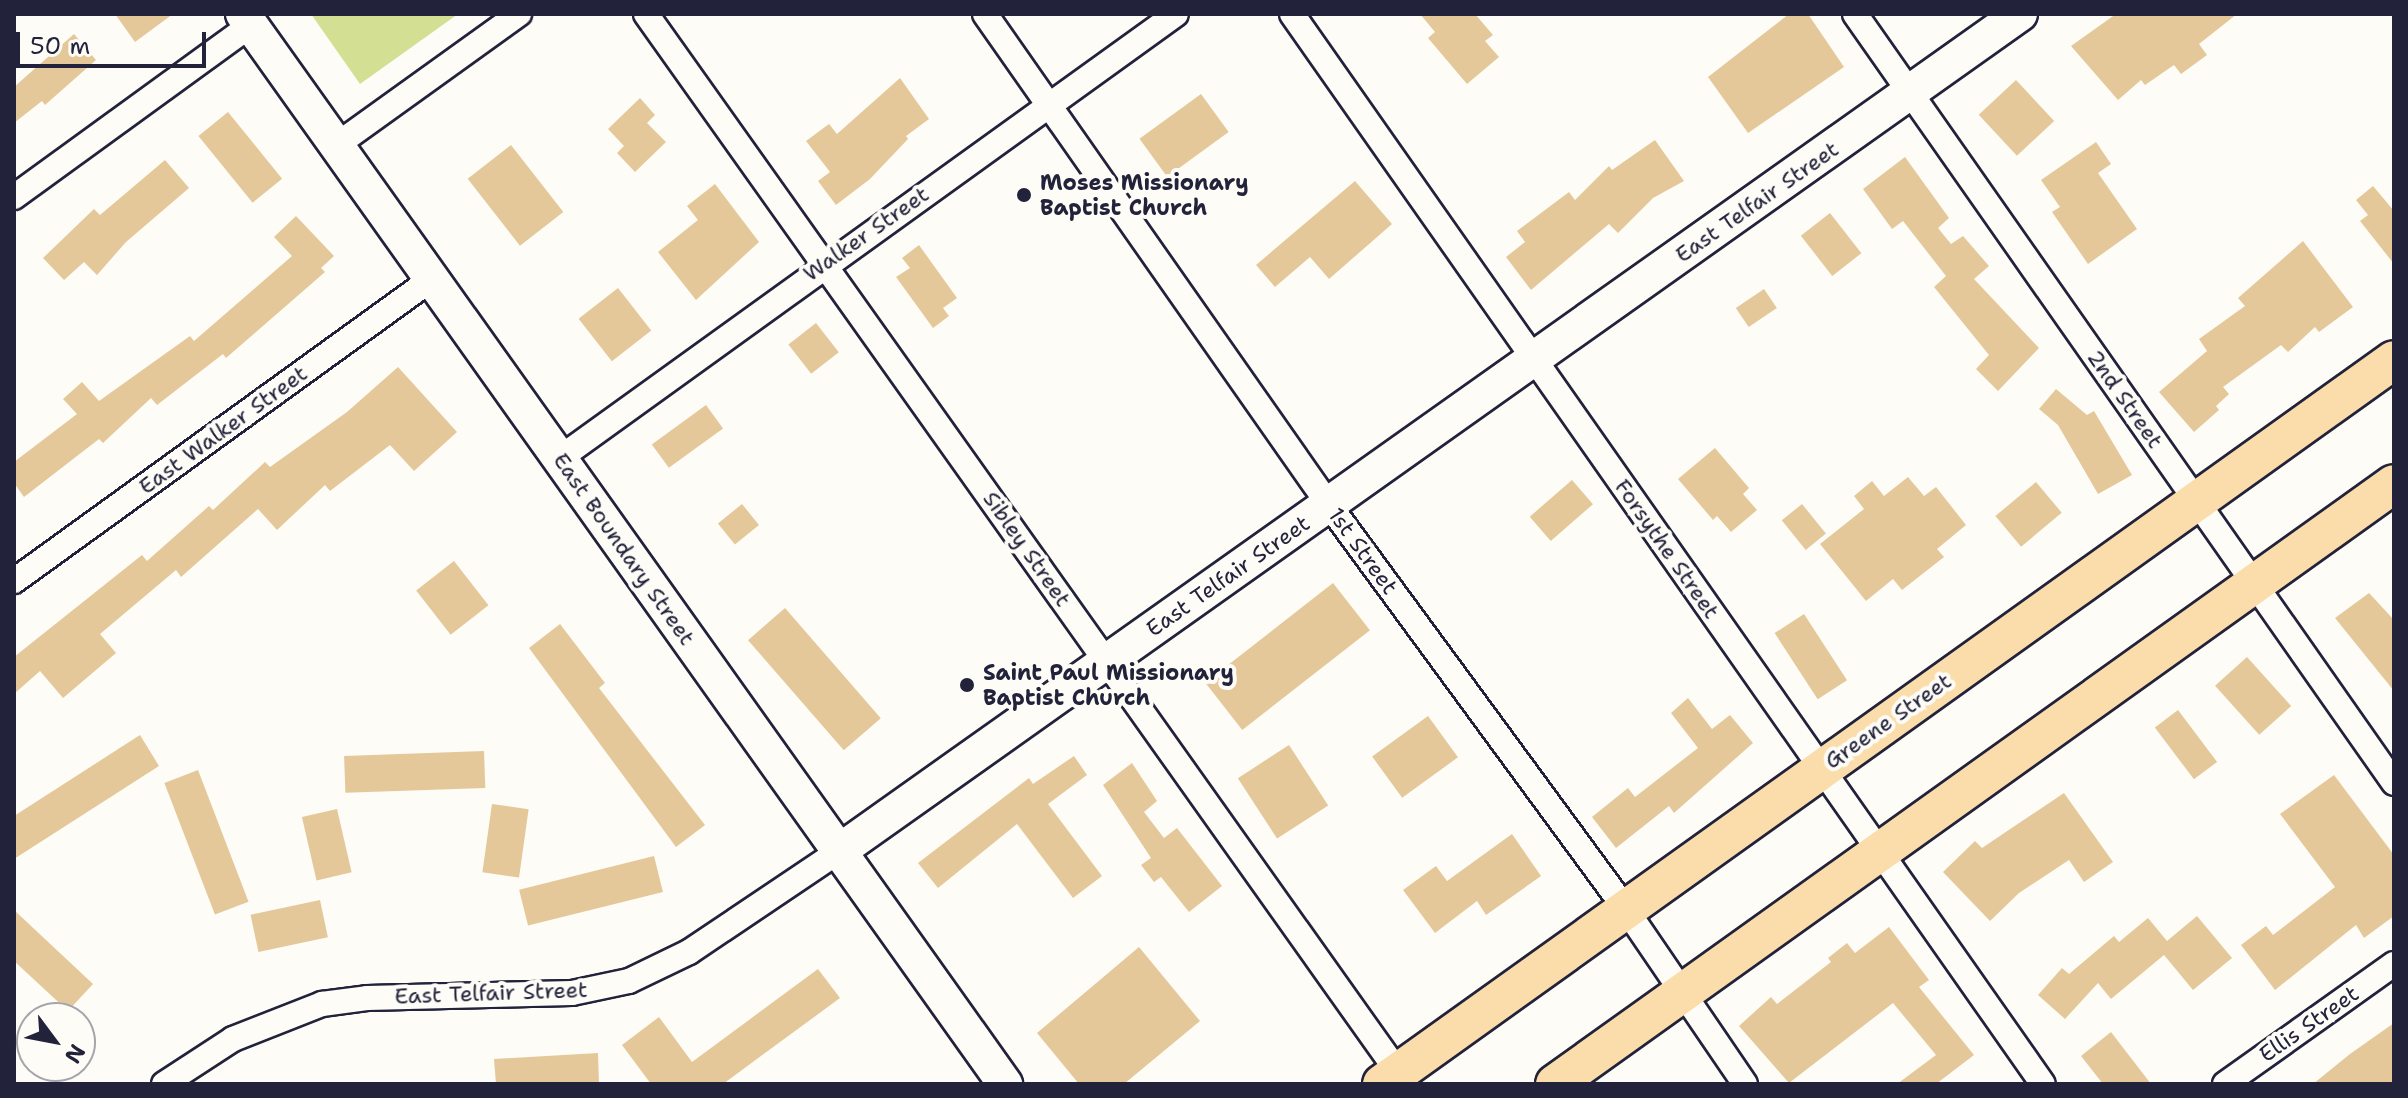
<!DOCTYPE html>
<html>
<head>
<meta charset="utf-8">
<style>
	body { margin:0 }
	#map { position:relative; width:2408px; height:1098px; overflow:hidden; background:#fdfcf7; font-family:"Shantell Sans",sans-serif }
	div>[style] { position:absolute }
	.green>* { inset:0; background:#d3df92 }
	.building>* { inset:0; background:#e5c899; transform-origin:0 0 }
	.roads { filter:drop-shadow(2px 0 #22223b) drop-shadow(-2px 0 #22223b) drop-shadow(0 2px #22223b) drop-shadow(0 -2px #22223b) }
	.street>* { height:24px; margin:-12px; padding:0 12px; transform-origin:12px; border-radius:12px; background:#fdfcf7 }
	.secondary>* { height:34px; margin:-17px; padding:0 17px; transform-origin:17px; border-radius:17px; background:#fdfcf7 }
	.primary>* { height:38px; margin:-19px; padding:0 19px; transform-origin:19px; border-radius:19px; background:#fbddab }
	.dots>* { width:22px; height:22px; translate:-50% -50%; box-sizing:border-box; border:4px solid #fdfcf7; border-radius:50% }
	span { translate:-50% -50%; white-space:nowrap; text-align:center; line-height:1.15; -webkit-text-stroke:8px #fdfcf7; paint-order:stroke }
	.poi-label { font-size:22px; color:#22223b; font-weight:700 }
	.left { translate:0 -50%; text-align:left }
	.street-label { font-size:22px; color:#22223b }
	.frame { position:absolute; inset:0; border:16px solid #22223b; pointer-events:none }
	.north { position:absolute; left:16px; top:1002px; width:80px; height:80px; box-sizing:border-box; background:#fdfcf7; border:2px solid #a5a5ac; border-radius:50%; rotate:122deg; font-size:22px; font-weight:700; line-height:32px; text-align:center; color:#22223b }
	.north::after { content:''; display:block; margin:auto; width:28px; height:36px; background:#22223b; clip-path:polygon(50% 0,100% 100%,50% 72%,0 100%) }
	.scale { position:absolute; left:16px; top:32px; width:190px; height:36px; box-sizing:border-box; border:4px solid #22223b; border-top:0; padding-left:10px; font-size:24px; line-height:28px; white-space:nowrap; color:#22223b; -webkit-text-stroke:6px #fdfcf7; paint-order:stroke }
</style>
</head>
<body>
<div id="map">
	<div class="green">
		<div style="clip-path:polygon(311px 14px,458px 14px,360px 84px)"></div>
	</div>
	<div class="building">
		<div style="clip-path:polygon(115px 14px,173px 14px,135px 42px)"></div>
		<div style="clip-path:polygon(1420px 14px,1475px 14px,1493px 35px,1485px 41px,1499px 57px,1467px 84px,1428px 38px,1435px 32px)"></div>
		<div style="clip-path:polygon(1789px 14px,1808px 14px,1844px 67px,1748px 133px,1708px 77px)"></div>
		<div style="clip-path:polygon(2116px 14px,2237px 14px,2199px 44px,2207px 55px,2181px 74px,2174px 65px,2145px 85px,2141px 80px,2118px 100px,2071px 46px)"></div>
		<div style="clip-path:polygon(74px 34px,96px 60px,45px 105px,42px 101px,14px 123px,14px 87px)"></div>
		<div style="clip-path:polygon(900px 78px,929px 119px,906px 136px,908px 139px,870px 179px,836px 205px,818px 181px,830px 172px,806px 141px,829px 124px,837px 134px)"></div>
		<div style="left:2016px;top:80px;width:56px;height:51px;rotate:47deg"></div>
		<div style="left:1201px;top:94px;width:47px;height:76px;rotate:54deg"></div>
		<div style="clip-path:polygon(640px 98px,655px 115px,647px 123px,666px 142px,635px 172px,617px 153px,624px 146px,608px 129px)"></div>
		<div style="left:228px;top:112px;width:86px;height:38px;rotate:51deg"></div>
		<div style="clip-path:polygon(1655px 140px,1684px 181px,1653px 198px,1618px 233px,1609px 224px,1531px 290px,1506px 257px,1525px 242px,1517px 231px,1569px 192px,1575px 200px,1609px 166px,1612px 170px)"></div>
		<div style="clip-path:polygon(2096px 142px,2111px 164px,2098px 173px,2137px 229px,2088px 264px,2052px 212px,2060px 207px,2041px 180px)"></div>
		<div style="left:511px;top:145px;width:85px;height:55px;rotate:52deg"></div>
		<div style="clip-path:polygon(1905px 157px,1949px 218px,1938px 228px,1951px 244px,1963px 236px,1989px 266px,1974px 279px,2039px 348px,1998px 391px,1976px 369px,1989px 355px,1934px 287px,1946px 276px,1903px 221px,1892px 229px,1863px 189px)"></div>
		<div style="clip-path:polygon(165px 160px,189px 188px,126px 242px,97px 275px,84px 262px,64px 280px,43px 258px,94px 209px,100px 215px)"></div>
		<div style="clip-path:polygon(1355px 181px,1392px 224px,1329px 279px,1310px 257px,1275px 287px,1256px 265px)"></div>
		<div style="clip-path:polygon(715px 184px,759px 242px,696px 300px,658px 252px,698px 220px,687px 206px)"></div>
		<div style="clip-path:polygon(2373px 186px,2394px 211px,2394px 264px,2360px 221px,2368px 215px,2356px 200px)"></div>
		<div style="left:1830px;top:213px;width:51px;height:37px;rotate:52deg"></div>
		<div style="clip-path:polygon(296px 216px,334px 256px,321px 268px,325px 272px,226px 358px,223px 354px,157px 405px,151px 398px,103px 443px,99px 439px,24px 497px,14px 483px,14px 462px,77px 414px,63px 399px,82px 382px,99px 401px,190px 336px,194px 341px,292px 256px,274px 237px)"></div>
		<div style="clip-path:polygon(2303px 241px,2353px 307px,2319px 332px,2315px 327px,2288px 352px,2281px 345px,2223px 387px,2229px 394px,2216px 406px,2219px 410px,2194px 432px,2159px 392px,2207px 351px,2199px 339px,2245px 306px,2238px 298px)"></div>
		<div style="clip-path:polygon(919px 245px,957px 298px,943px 308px,949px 316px,933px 328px,896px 277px,910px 268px,902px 258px)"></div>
		<div style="left:618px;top:288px;width:54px;height:50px;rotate:52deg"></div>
		<div style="left:1764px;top:289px;width:23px;height:34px;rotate:56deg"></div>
		<div style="left:816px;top:323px;width:37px;height:35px;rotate:52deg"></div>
		<div style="clip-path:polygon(398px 367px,457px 432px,414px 471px,390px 445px,330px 491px,325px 485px,277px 530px,258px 509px,181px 577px,176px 570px,100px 634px,116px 653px,63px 698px,40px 671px,14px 694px,14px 657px,142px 555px,147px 561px,209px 506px,213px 510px,265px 462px,270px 467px,347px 412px)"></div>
		<div style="clip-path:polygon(2056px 389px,2087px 415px,2094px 411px,2132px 475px,2098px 494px,2058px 425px,2039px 409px)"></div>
		<div style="left:706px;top:405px;width:29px;height:67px;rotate:54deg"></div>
		<div style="clip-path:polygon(1715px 448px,1749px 488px,1743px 494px,1757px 510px,1731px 532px,1717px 516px,1713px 520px,1678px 479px)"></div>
		<div style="clip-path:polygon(1908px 477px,1924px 496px,1936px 487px,1966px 525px,1937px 549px,1944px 557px,1902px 590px,1893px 579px,1866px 601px,1820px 544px,1864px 509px,1854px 496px,1872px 481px,1884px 496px)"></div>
		<div style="left:1572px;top:480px;width:32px;height:56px;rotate:49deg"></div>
		<div style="left:2036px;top:482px;width:40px;height:53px;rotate:50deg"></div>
		<div style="left:742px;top:504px;width:27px;height:31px;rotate:51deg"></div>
		<div style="left:1802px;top:504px;width:38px;height:26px;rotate:51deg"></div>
		<div style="left:454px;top:561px;width:56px;height:48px;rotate:52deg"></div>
		<div style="left:1333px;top:583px;width:60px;height:162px;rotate:52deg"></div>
		<div style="clip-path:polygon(2369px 593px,2394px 620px,2394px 691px,2335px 618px)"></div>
		<div style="left:785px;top:608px;width:146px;height:49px;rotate:49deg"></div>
		<div style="left:1804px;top:614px;width:79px;height:35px;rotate:57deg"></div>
		<div style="clip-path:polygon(560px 624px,605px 683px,599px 688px,705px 825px,676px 847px,529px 648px)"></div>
		<div style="left:2247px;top:657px;width:66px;height:43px;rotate:48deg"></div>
		<div style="clip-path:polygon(1688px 698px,1712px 729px,1730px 715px,1753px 743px,1674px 813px,1669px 806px,1616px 848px,1592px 817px,1628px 788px,1635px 797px,1698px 748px,1671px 713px)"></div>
		<div style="left:2178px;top:710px;width:65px;height:29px;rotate:53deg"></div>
		<div style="left:1428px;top:716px;width:51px;height:69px;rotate:54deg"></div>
		<div style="clip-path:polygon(140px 735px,159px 766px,14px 859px,14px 816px)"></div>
		<div style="left:1289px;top:745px;width:72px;height:61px;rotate:57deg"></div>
		<div style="left:484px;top:751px;width:37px;height:140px;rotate:88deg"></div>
		<div style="clip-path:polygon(1074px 756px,1087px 775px,1048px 804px,1102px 876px,1073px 898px,1017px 824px,938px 888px,918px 863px,1029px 778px,1033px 784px)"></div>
		<div style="clip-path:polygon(1132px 763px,1157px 801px,1144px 812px,1164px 838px,1177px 828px,1222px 886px,1189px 912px,1161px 877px,1154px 882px,1141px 865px,1151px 858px,1103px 785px)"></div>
		<div style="left:198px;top:770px;width:141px;height:36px;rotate:69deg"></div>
		<div style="clip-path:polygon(2334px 775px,2394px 855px,2394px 916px,2364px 938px,2356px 925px,2275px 990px,2241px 945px,2266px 926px,2273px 935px,2335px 887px,2280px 814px)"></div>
		<div style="clip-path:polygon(2064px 793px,2113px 862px,2084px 882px,2069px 860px,2019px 893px,1990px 921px,1943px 872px,1975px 841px,1982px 848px)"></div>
		<div style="left:492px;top:804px;width:37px;height:69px;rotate:8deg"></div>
		<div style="left:337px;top:809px;width:65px;height:36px;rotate:77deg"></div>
		<div style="clip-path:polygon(1512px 834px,1541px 876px,1486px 915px,1477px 901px,1435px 933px,1403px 890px,1436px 866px,1447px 881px)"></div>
		<div style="left:654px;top:856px;width:37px;height:139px;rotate:76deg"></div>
		<div style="left:320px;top:900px;width:38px;height:71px;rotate:78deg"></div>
		<div style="clip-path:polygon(14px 910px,93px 984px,68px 1011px,14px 961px)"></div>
		<div style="clip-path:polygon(2197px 916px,2232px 958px,2193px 990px,2164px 955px,2111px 999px,2098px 983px,2065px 1019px,2038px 995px,2062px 968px,2069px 974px,2114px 936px,2119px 942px,2148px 918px,2167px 941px)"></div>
		<div style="clip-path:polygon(1889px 927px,1929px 980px,1919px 987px,1974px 1055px,1936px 1084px,1897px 1084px,1936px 1055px,1893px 1003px,1789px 1083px,1739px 1026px,1771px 997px,1777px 1004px,1831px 962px,1828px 958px,1847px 943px,1855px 953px)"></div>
		<div style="clip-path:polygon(1139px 947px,1200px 1021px,1124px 1084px,1079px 1084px,1037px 1033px)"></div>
		<div style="clip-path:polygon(818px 969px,840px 998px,723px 1084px,651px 1084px,622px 1045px,659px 1017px,692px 1062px)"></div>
		<div style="clip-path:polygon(2394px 1023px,2394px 1084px,2313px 1084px,2350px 1054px)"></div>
		<div style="clip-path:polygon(2111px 1032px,2151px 1084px,2103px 1084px,2081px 1056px)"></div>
		<div style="clip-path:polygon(598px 1053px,599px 1084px,496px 1084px,494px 1059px)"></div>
	</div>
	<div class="roads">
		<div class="street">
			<div style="left:646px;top:14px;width:1310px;rotate:54.6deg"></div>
			<div style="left:985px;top:14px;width:600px;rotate:54.98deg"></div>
			<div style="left:1329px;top:505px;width:500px;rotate:53.7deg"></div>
			<div style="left:1625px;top:908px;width:213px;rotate:55.7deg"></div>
			<div style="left:1292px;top:14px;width:1307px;rotate:54.94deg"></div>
			<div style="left:1855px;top:14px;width:939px;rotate:54.97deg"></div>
			<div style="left:338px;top:144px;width:223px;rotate:-35.7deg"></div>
			<div style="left:14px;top:197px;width:293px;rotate:-36deg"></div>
			<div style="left:560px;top:458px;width:759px;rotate:-35.78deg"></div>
			<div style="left:14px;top:581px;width:517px;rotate:-35.87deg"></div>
			<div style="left:164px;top:1084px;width:82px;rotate:-33.1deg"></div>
			<div style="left:233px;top:1039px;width:96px;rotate:-21.5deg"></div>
			<div style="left:322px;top:1004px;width:45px;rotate:-7.6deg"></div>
			<div style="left:367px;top:998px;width:205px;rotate:-1.4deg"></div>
			<div style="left:572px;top:993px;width:58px;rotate:-11.9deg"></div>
			<div style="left:629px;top:981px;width:67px;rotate:-25.8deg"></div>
			<div style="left:689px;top:952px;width:179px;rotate:-33.9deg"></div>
			<div style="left:2225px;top:1084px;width:207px;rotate:-35.4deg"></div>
		</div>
		<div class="secondary">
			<div style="left:243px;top:14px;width:1314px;rotate:54.54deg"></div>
			<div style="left:838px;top:852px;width:1449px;rotate:-35.34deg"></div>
		</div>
		<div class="primary">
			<div style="left:1382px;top:1084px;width:1244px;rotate:-35.58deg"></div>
			<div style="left:1555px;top:1084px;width:1031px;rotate:-35.57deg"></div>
		</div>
	</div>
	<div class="dots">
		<div style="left:1024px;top:195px;background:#22223b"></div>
		<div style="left:967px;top:685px;background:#22223b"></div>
	</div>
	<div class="poi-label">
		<span class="left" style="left:1040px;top:195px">Moses Missionary<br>Baptist Church</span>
		<span class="left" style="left:983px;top:685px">Saint Paul Missionary<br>Baptist Church</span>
	</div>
	<div class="street-label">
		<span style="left:1757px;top:202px;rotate:-35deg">East Telfair Street</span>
		<span style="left:866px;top:234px;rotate:-35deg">Walker Street</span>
		<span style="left:2125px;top:399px;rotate:55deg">2nd Street</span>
		<span style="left:223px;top:430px;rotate:-36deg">East Walker Street</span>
		<span style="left:624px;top:549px;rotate:55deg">East Boundary Street</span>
		<span style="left:1027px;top:549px;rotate:55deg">Sibley Street</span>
		<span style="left:1667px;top:549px;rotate:55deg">Forsythe Street</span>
		<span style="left:1363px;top:551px;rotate:54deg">1st Street</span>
		<span style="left:1228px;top:576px;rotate:-35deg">East Telfair Street</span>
		<span style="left:1888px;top:721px;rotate:-35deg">Greene Street</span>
		<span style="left:491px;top:993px;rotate:-2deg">East Telfair Street</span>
		<span style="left:2309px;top:1024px;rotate:-35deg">Ellis Street</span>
	</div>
	<div class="frame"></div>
	<div class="north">N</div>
	<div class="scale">50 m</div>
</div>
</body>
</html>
